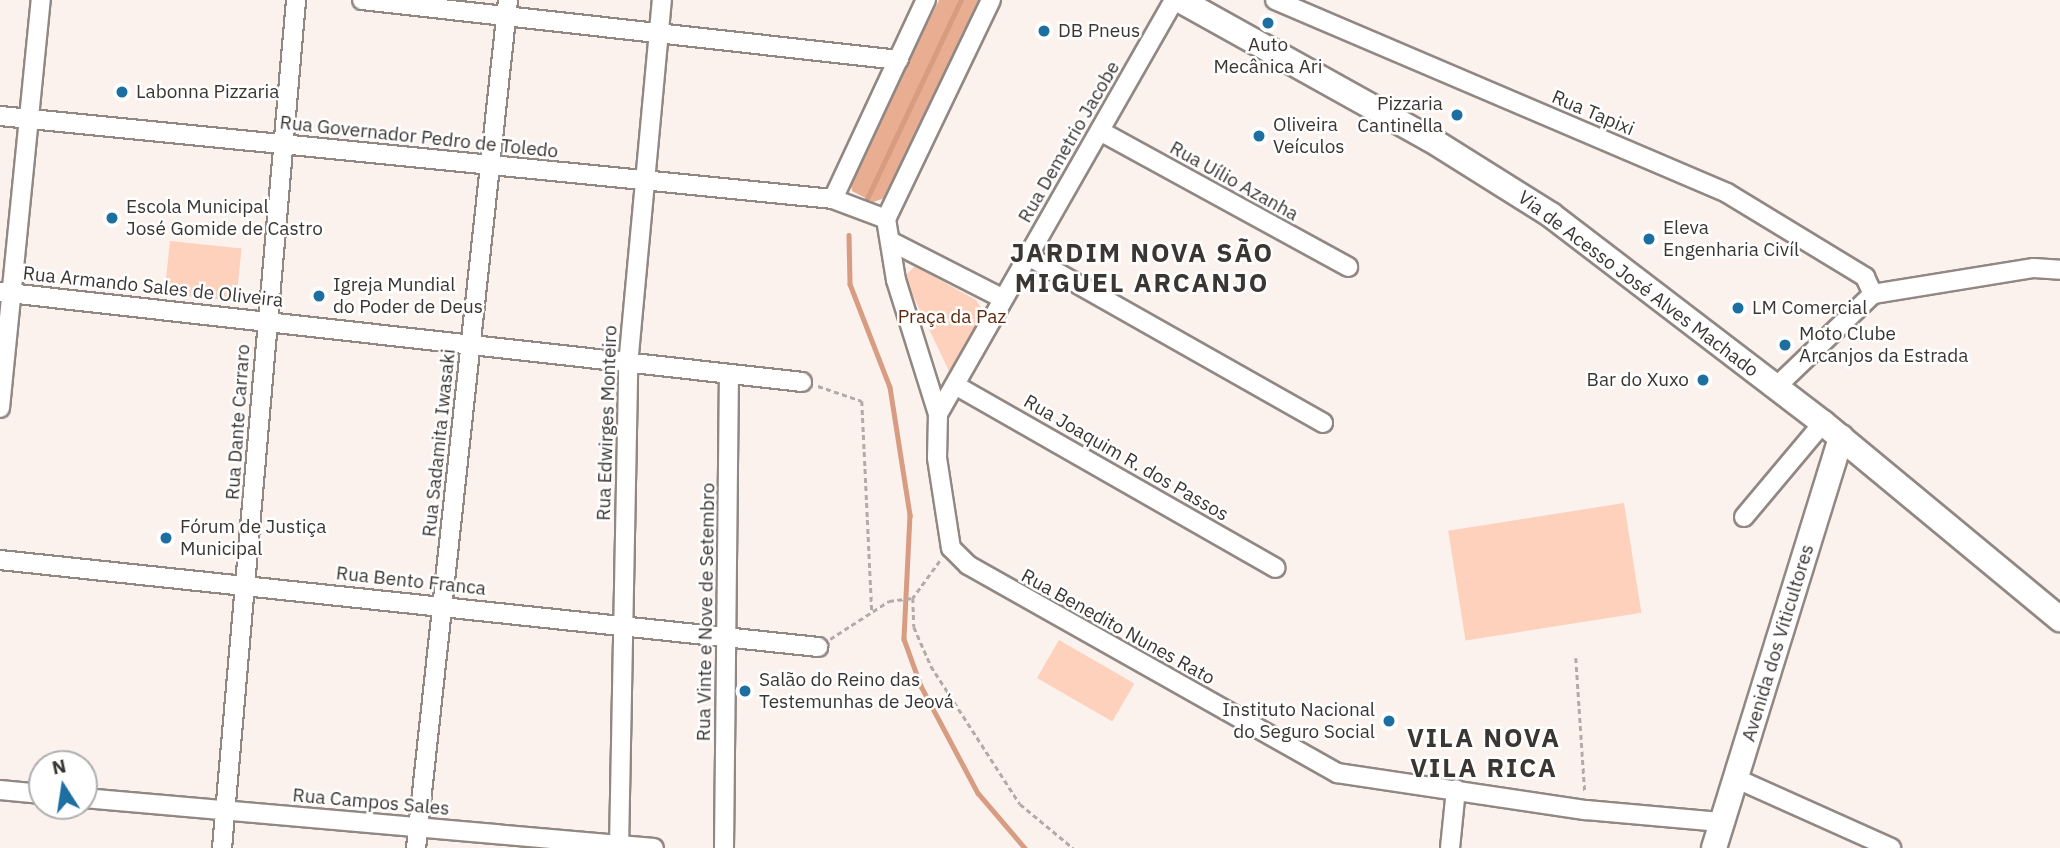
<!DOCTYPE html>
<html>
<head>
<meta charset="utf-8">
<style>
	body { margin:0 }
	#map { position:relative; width:2060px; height:848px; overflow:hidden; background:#fbf1ed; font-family:"IBM Plex Sans",sans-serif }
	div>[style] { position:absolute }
	.green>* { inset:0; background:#fdd1bc; transform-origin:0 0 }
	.forest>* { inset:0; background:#e9ad91 }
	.stream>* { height:4.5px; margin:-2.25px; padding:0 2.25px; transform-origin:2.25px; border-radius:2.25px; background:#d79c81 }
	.path>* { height:2.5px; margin-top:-1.25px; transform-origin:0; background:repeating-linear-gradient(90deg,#b3aba8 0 5px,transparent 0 8.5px) }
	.roads { filter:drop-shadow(2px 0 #918884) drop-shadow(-2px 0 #918884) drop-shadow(0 2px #918884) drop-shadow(0 -2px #918884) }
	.minor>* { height:18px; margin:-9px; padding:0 9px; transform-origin:9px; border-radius:9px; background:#fff }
	.secondary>* { height:24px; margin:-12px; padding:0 12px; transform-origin:12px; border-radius:12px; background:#fff }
	.dots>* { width:19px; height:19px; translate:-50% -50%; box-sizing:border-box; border:4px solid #fff; border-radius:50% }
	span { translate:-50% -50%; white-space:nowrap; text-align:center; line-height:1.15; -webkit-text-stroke:5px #fff; paint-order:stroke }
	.poi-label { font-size:19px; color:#3a3634 }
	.left { translate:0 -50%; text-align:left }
	.right { translate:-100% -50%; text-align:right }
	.street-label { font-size:19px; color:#3a3634 }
	.park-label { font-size:19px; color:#5f2a0b }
	.district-label { font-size:26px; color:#3a3634; font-weight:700; letter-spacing:2px }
	.north { position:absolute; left:28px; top:750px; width:70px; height:70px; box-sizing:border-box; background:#fff; border:2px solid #b0afae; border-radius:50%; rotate:348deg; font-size:19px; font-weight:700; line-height:28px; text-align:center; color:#3a3634 }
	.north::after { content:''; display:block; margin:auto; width:24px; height:32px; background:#1c6fa0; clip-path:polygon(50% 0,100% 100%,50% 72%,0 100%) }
</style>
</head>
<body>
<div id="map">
	<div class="green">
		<div style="left:170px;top:241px;width:72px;height:53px;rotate:6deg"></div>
		<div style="clip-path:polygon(915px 266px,976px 300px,984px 312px,949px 371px,904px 277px)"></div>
		<div style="left:1624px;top:503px;width:111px;height:178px;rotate:81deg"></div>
		<div style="left:1059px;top:640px;width:87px;height:44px;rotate:30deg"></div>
	</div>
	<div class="forest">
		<div style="clip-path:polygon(939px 0,978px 0,900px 182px,891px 196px,873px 202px,852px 191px,850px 179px)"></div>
	</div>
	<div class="stream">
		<div style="left:864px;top:205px;width:227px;rotate:-64.7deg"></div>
		<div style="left:849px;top:235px;width:49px;rotate:88.8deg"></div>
		<div style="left:850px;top:284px;width:110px;rotate:68.8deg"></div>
		<div style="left:890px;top:387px;width:130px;rotate:81.1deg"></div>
		<div style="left:910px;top:515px;width:124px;rotate:92.8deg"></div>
		<div style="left:904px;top:639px;width:50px;rotate:70.1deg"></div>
		<div style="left:921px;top:686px;width:121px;rotate:62deg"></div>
		<div style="left:978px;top:793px;width:72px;rotate:49.5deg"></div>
	</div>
	<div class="path">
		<div style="left:818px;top:386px;width:46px;rotate:18.8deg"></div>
		<div style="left:862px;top:401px;width:209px;rotate:87.3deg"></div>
		<div style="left:940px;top:561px;width:46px;rotate:126.1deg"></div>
		<div style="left:913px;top:598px;width:29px;rotate:88deg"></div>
		<div style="left:914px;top:627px;width:43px;rotate:66.4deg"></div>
		<div style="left:931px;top:666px;width:164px;rotate:57.2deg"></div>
		<div style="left:1020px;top:804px;width:69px;rotate:39.7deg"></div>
		<div style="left:830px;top:639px;width:70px;rotate:-32.8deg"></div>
		<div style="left:889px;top:601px;width:24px;rotate:-7deg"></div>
		<div style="left:1576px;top:658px;width:135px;rotate:86.2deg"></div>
	</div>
	<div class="roads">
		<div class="minor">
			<div style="left:362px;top:0;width:540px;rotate:6.38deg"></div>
			<div style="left:1275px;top:0;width:491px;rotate:23.1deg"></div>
			<div style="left:1727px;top:193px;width:162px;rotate:31.3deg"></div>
			<div style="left:1865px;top:277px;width:19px;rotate:65deg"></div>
			<div style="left:0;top:116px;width:837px;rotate:5.69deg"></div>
			<div style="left:833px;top:199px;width:57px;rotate:20.7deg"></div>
			<div style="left:1100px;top:131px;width:283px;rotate:28.7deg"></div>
			<div style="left:833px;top:199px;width:220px;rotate:-65deg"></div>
			<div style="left:886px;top:219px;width:62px;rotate:80.7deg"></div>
			<div style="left:896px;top:280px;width:140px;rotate:72.6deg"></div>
			<div style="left:938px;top:414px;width:44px;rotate:91.3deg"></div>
			<div style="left:937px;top:458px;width:91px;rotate:81.2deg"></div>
			<div style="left:951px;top:548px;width:24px;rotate:45deg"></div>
			<div style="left:968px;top:565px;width:424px;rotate:29.4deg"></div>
			<div style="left:1337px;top:773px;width:252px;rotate:8.5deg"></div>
			<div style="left:1586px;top:810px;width:135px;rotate:5.1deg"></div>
			<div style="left:886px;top:219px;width:243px;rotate:-64.4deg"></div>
			<div style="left:890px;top:241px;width:126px;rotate:27deg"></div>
			<div style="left:1028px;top:256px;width:339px;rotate:29.5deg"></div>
			<div style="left:0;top:292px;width:807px;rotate:6.4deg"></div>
			<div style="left:955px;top:385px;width:369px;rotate:29.7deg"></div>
			<div style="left:1776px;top:387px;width:134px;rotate:-43.8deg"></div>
			<div style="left:1873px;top:294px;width:163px;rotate:-9.2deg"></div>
			<div style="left:2034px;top:268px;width:26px;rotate:4deg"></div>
			<div style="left:0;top:408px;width:410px;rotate:-84.3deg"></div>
			<div style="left:938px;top:414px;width:477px;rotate:-60.3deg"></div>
			<div style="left:1744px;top:517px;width:123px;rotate:-50deg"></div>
			<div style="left:0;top:560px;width:823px;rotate:6.07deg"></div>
			<div style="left:1737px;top:779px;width:169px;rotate:24.1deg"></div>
			<div style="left:0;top:790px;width:42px;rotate:5.4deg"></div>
			<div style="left:84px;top:798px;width:572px;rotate:5.01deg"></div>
			<div style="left:222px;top:848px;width:851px;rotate:-85.01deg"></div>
			<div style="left:416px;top:848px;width:853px;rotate:-83.81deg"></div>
			<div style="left:619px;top:848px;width:483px;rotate:-88.9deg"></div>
			<div style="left:628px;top:365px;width:367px;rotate:-84.7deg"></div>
			<div style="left:724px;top:848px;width:472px;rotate:-89.4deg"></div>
			<div style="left:1450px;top:848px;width:59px;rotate:-84.2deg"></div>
		</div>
		<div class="secondary">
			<div style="left:1180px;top:0;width:286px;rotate:29.1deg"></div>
			<div style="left:1430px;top:139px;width:143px;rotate:32.1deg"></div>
			<div style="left:1551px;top:215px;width:342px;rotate:37.4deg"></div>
			<div style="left:1823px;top:423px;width:308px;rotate:39.6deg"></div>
			<div style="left:1714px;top:848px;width:430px;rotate:-72.8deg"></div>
		</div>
	</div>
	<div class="dots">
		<div style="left:1268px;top:23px;background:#1c6fa0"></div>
		<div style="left:1044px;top:31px;background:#1c6fa0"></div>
		<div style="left:122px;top:92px;background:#1c6fa0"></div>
		<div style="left:1457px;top:115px;background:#1c6fa0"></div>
		<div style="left:1259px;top:136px;background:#1c6fa0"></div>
		<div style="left:112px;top:218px;background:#1c6fa0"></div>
		<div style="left:1649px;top:239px;background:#1c6fa0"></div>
		<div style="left:319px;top:296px;background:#1c6fa0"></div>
		<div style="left:1738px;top:308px;background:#1c6fa0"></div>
		<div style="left:1785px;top:345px;background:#1c6fa0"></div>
		<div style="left:1703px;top:380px;background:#1c6fa0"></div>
		<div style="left:166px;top:538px;background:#1c6fa0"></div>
		<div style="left:745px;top:691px;background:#1c6fa0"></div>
		<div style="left:1389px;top:721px;background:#1c6fa0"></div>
	</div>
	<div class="poi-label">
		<span class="left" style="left:1058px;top:31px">DB Pneus</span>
		<span style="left:1268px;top:56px">Auto<br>Mecânica Ari</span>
		<span class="left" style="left:136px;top:92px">Labonna Pizzaria</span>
		<span class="right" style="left:1443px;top:115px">Pizzaria<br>Cantinella</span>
		<span class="left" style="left:1273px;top:136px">Oliveira<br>Veículos</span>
		<span class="left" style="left:126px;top:218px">Escola Municipal<br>José Gomide de Castro</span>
		<span class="left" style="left:1663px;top:239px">Eleva<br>Engenharia Civíl</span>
		<span class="left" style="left:333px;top:296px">Igreja Mundial<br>do Poder de Deus</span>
		<span class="left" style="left:1752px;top:308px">LM Comercial</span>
		<span class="left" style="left:1799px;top:345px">Moto Clube<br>Arcanjos da Estrada</span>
		<span class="right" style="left:1689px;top:380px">Bar do Xuxo</span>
		<span class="left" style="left:180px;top:538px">Fórum de Justiça<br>Municipal</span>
		<span class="left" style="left:759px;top:691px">Salão do Reino das<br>Testemunhas de Jeová</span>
		<span class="right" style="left:1375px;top:721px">Instituto Nacional<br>do Seguro Social</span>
	</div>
	<div class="street-label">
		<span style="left:1593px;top:113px;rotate:23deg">Rua Tapixi</span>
		<span style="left:419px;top:137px;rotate:6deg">Rua Governador Pedro de Toledo</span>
		<span style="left:1069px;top:142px;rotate:-60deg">Rua Demetrio Jacobe</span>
		<span style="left:1234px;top:181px;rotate:29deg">Rua Uílio Azanha</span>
		<span style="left:1638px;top:284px;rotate:37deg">Via de Acesso José Alves Machado</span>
		<span style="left:153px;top:287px;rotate:6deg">Rua Armando Sales de Oliveira</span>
		<span style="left:238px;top:422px;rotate:-86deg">Rua Dante Carraro</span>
		<span style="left:607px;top:423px;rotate:-88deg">Rua Edwirges Monteiro</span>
		<span style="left:439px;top:443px;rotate:-84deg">Rua Sadamita Iwasaki</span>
		<span style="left:1126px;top:458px;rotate:30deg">Rua Joaquim R. dos Passos</span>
		<span style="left:411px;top:581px;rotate:6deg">Rua Bento Franca</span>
		<span style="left:706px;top:612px;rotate:-89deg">Rua Vinte e Nove de Setembro</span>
		<span style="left:1118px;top:627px;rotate:29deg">Rua Benedito Nunes Rato</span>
		<span style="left:1778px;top:643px;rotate:-73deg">Avenida dos Viticultores</span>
		<span style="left:371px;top:802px;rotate:5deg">Rua Campos Sales</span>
	</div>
	<div class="park-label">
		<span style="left:952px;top:317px">Praça da Paz</span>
	</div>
	<div class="district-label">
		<span style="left:1142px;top:268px">JARDIM NOVA SÃO<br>MIGUEL ARCANJO</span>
		<span style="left:1484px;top:753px">VILA NOVA<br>VILA RICA</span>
	</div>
	<div class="north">N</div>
</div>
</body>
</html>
